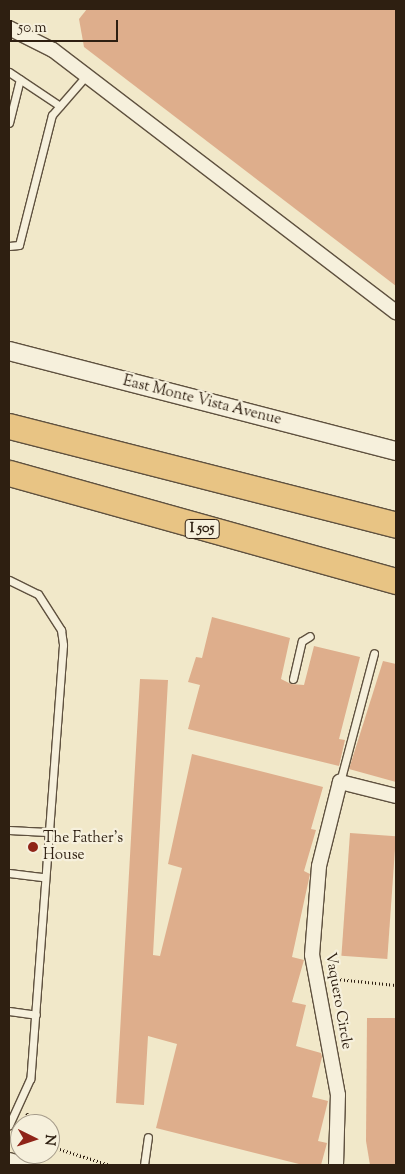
<!DOCTYPE html>
<html>
<head>
<meta charset="utf-8">
<style>
	body { margin:0 }
	#map { position:relative; width:405px; height:1174px; overflow:hidden; background:#f1e8c9; font-family:"Sorts Mill Goudy",serif }
	div>[style] { position:absolute }
	.building>* { inset:0; background:#deae8c; transform-origin:0 0 }
	.path>* { height:2.5px; margin-top:-1.25px; transform-origin:0; background:repeating-linear-gradient(90deg,#2e1f11 0 1px,transparent 0 3.5px) }
	.roads { filter:drop-shadow(1px 0 #5f513f) drop-shadow(-1px 0 #5f513f) drop-shadow(0 1px #5f513f) drop-shadow(0 -1px #5f513f) }
	.service>* { height:7px; margin:-3.5px; padding:0 3.5px; transform-origin:3.5px; border-radius:3.5px; background:#f6f0dc }
	.minor>* { height:14px; margin:-7px; padding:0 7px; transform-origin:7px; border-radius:7px; background:#f6f0dc }
	.tertiary>* { height:18px; margin:-9px; padding:0 9px; transform-origin:9px; border-radius:9px; background:#f6f0dc }
	.motorway>* { height:25px; margin:-12.5px; padding:0 12.5px; transform-origin:12.5px; border-radius:12.5px; background:#e8c484 }
	.dots>* { width:14px; height:14px; translate:-50% -50%; box-sizing:border-box; border:2px solid #f6f0dc; border-radius:50% }
	span { translate:-50% -50%; white-space:nowrap; text-align:center; line-height:1.15; -webkit-text-stroke:4.5px #f6f0dc; paint-order:stroke }
	.shield-label span { padding:1px 4px; background:#f6f0dc; border:1px solid; border-radius:4px; -webkit-text-stroke-width:0 }
	.shield-label { font-size:14px; color:#2e1f11; font-weight:700 }
	.street-label { font-size:15px; color:#2e1f11 }
	.poi-label { font-size:15px; color:#2e1f11 }
	.left { translate:0 -50%; text-align:left }
	.frame { position:absolute; inset:0; border:10px solid #2e1f11; pointer-events:none }
	.north { position:absolute; left:10px; top:1114px; width:50px; height:50px; box-sizing:border-box; background:#f6f0dc; border:1px solid #a69c8b; border-radius:50%; rotate:94deg; font-size:14px; font-weight:700; line-height:20px; text-align:center; color:#2e1f11 }
	.north::after { content:''; display:block; margin:auto; width:18px; height:22px; background:#8f2418; clip-path:polygon(50% 0,100% 100%,50% 72%,0 100%) }
	.scale { position:absolute; left:10px; top:20px; width:108px; height:22px; box-sizing:border-box; border:2px solid #2e1f11; border-top:0; padding-left:6px; font-size:15px; line-height:18px; white-space:nowrap; color:#2e1f11; -webkit-text-stroke:4px #f6f0dc; paint-order:stroke }
</style>
</head>
<body>
<div id="map">
	<div class="building">
		<div style="clip-path:polygon(87px 9px,396px 9px,396px 286px,84px 47px,79px 19px)"></div>
		<div style="clip-path:polygon(212px 617px,290px 638px,281px 679px,291px 684px,304px 685px,314px 646px,360px 657px,339px 739px,345px 740px,339px 766px,188px 729px,200px 685px,188px 682px,196px 657px,202px 658px)"></div>
		<div style="clip-path:polygon(383px 661px,396px 664px,396px 782px,349px 769px)"></div>
		<div style="clip-path:polygon(140px 679px,168px 680px,153px 955px,160px 956px,182px 868px,168px 864px,192px 754px,323px 787px,311px 829px,316px 830px,304px 871px,310px 874px,292px 957px,304px 960px,292px 1002px,306px 1005px,296px 1046px,321px 1053px,322px 1057px,312px 1097px,328px 1101px,318px 1141px,327px 1143px,321px 1165px,303px 1165px,156px 1128px,177px 1044px,148px 1036px,144px 1105px,116px 1103px)"></div>
		<div style="left:350px;top:833px;width:46px;height:123px;rotate:4deg"></div>
		<div style="clip-path:polygon(367px 1018px,396px 1018px,396px 1165px,370px 1165px,366px 1141px)"></div>
	</div>
	<div class="path">
		<div style="left:337px;top:979px;width:59px;rotate:5.8deg"></div>
		<div style="left:27px;top:1113px;width:12px;rotate:66deg"></div>
		<div style="left:50px;top:1146px;width:63px;rotate:17.6deg"></div>
	</div>
	<div class="roads">
		<div class="service">
			<div style="left:9px;top:72px;width:61px;rotate:33.7deg"></div>
			<div style="left:9px;top:123px;width:45px;rotate:-76deg"></div>
			<div style="left:9px;top:246px;width:10px;rotate:-6deg"></div>
			<div style="left:19px;top:245px;width:134px;rotate:-75.8deg"></div>
			<div style="left:52px;top:115px;width:52px;rotate:-48.9deg"></div>
			<div style="left:9px;top:580px;width:32px;rotate:26deg"></div>
			<div style="left:38px;top:594px;width:43px;rotate:57.4deg"></div>
			<div style="left:61px;top:630px;width:15px;rotate:82deg"></div>
			<div style="left:63px;top:645px;width:435px;rotate:94.3deg"></div>
			<div style="left:30px;top:1079px;width:51px;rotate:114.5deg"></div>
			<div style="left:293px;top:679px;width:39px;rotate:-77deg"></div>
			<div style="left:302px;top:641px;width:9px;rotate:-32deg"></div>
			<div style="left:340px;top:782px;width:133px;rotate:-75.2deg"></div>
			<div style="left:9px;top:830px;width:38px;rotate:3deg"></div>
			<div style="left:9px;top:873px;width:35px;rotate:7deg"></div>
			<div style="left:9px;top:1011px;width:27px;rotate:8deg"></div>
			<div style="left:144px;top:1165px;width:28px;rotate:-82deg"></div>
		</div>
		<div class="minor">
			<div style="left:9px;top:28px;width:49px;rotate:26.6deg"></div>
			<div style="left:53px;top:50px;width:432px;rotate:37.4deg"></div>
			<div style="left:9px;top:1160px;width:18px;rotate:16deg"></div>
			<div style="left:336px;top:1165px;width:70px;rotate:-88.4deg"></div>
			<div style="left:338px;top:1095px;width:142px;rotate:-100.5deg"></div>
			<div style="left:312px;top:955px;width:89px;rotate:-85.5deg"></div>
			<div style="left:319px;top:866px;width:87px;rotate:-76deg"></div>
			<div style="left:340px;top:782px;width:58px;rotate:14deg"></div>
		</div>
		<div class="tertiary">
			<div style="left:9px;top:351px;width:400px;rotate:14.5deg"></div>
		</div>
		<div class="motorway">
			<div style="left:9px;top:426px;width:399px;rotate:14.3deg"></div>
			<div style="left:9px;top:473px;width:402px;rotate:15.6deg"></div>
		</div>
	</div>
	<div class="dots">
		<div style="left:33px;top:847px;background:#8f2418"></div>
	</div>
	<div class="shield-label">
		<span style="left:202px;top:529px">I 505</span>
	</div>
	<div class="street-label">
		<span style="left:202px;top:401px;rotate:14deg">East Monte Vista Avenue</span>
		<span style="left:338px;top:1001px;rotate:80deg">Vaquero Circle</span>
	</div>
	<div class="poi-label">
		<span class="left" style="left:43px;top:847px">The Father's<br>House</span>
	</div>
	<div class="frame"></div>
	<div class="north">N</div>
	<div class="scale">50 m</div>
</div>
</body>
</html>
